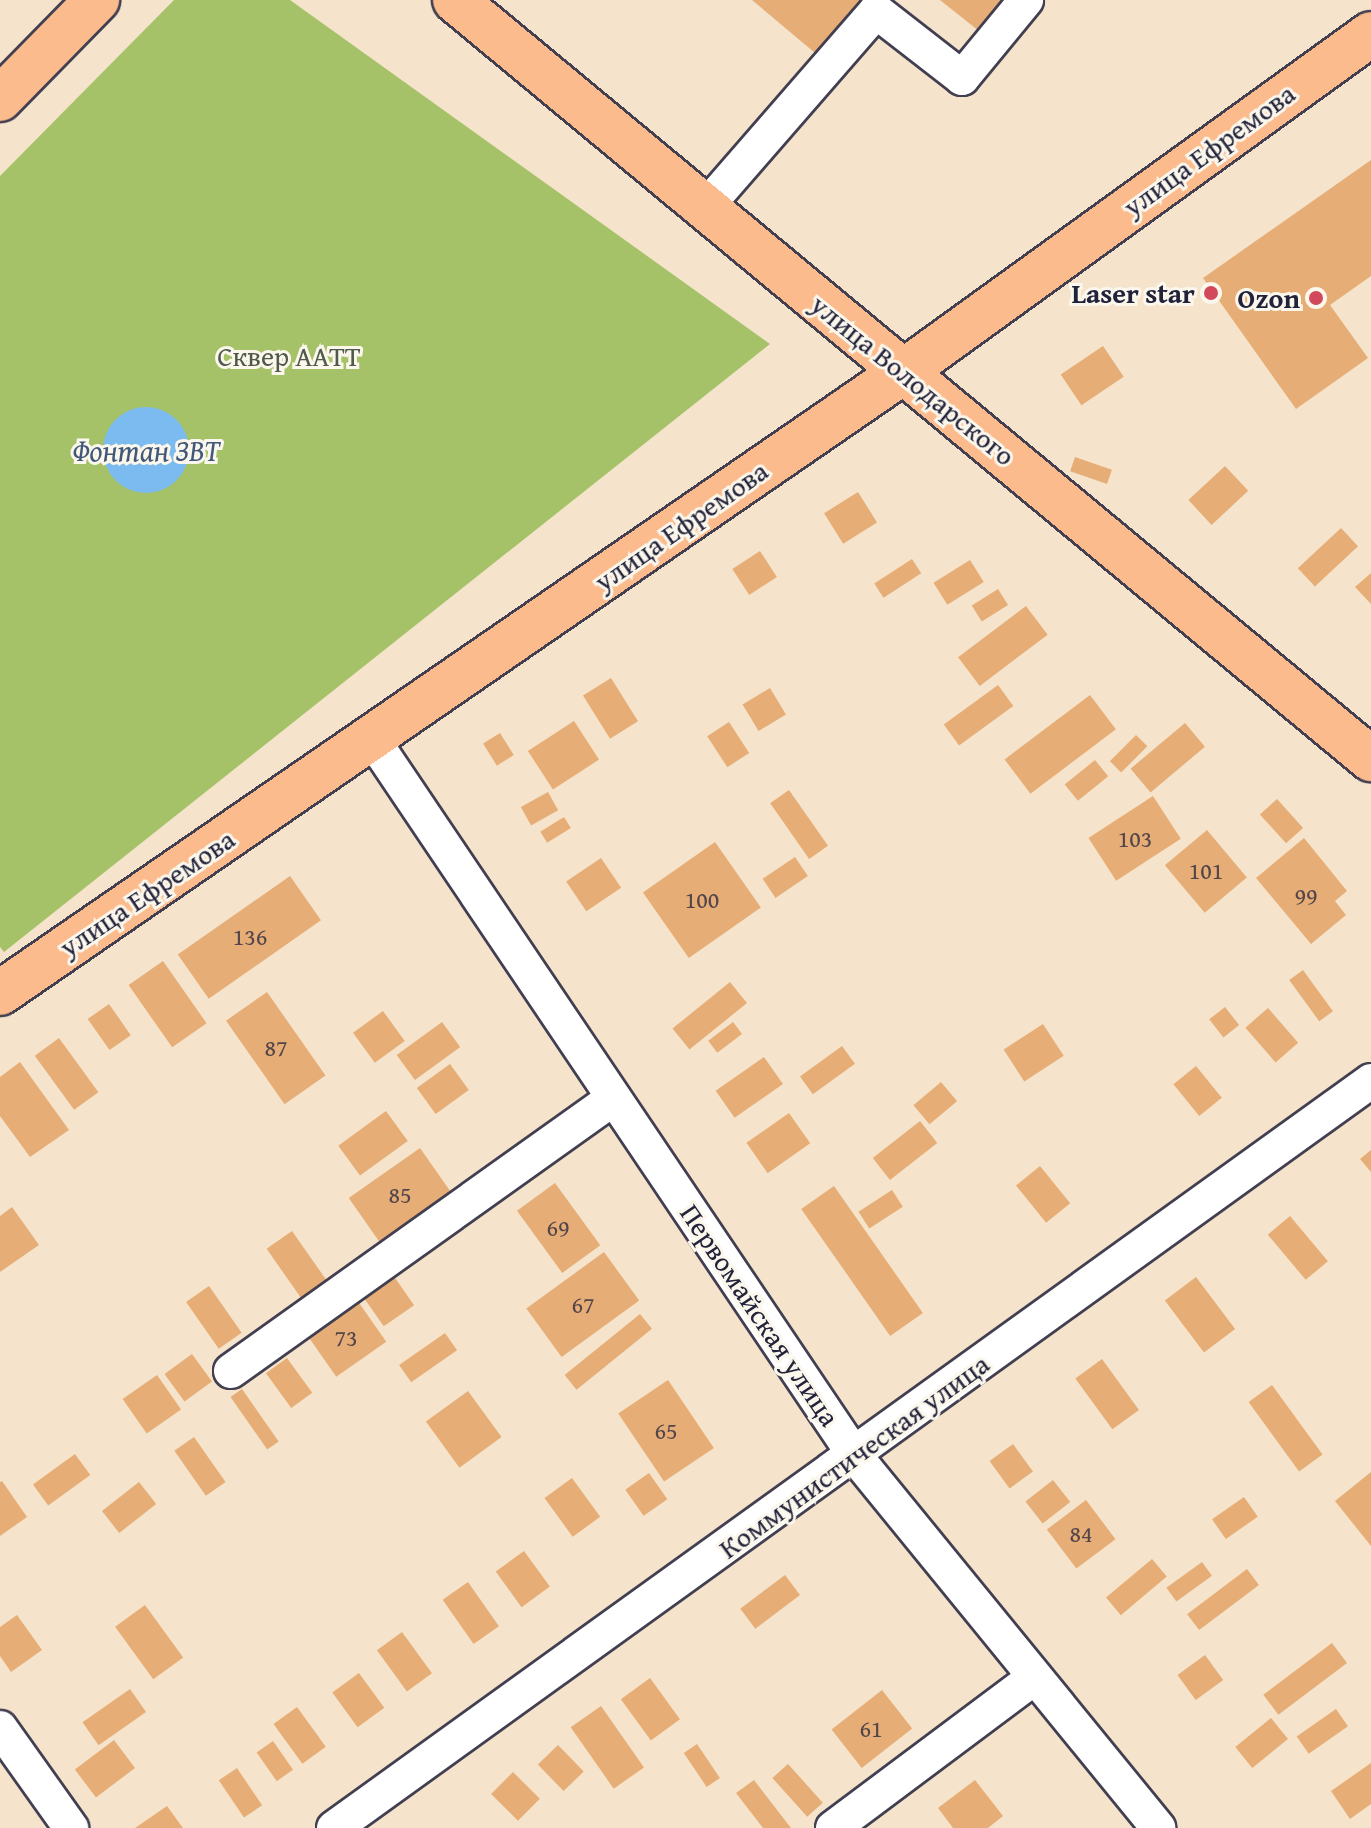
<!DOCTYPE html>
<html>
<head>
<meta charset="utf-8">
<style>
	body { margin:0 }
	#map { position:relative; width:1371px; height:1828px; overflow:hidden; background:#f5e4cb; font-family:"Gentium Book Plus",serif }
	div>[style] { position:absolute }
	.green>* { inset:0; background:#a5c269 }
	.water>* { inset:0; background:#7bbbef }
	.round { border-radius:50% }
	.building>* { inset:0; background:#e6ae76; transform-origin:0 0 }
	.roads { filter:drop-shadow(2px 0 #423f51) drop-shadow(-2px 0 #423f51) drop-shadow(0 2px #423f51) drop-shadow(0 -2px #423f51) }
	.minor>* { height:34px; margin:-17px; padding:0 17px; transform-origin:17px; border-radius:17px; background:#fff }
	.major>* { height:44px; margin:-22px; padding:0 22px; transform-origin:22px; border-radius:22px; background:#fbbb8c }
	.dots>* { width:22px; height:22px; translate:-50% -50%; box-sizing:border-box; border:4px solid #fbf7ec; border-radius:50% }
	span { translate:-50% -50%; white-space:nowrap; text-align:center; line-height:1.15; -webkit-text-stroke:6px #fbf7ec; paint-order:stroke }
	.number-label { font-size:24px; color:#53454a }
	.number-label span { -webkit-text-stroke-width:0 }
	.street-label { font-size:28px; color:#22223b }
	.poi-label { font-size:28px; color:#22223b; font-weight:700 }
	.right { translate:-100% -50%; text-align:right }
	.park-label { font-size:28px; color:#505a4b }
	.water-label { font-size:30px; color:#41587a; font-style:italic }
</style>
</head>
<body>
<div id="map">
	<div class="green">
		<div style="clip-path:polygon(174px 0,290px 0,770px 344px,4px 952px,0 947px,0 176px)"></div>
	</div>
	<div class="water">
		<div class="round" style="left:103px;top:407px;width:86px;height:86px"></div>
	</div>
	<div class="building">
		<div style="clip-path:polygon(752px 0,882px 0,827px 63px)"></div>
		<div style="clip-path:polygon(940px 0,1020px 0,989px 39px)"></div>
		<div style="clip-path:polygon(1371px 160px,1371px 276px,1330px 305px,1368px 358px,1296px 409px,1203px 278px)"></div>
		<div style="left:1103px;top:346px;width:37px;height:51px;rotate:56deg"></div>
		<div style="left:1075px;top:457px;width:39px;height:15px;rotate:19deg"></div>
		<div style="left:1225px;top:466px;width:34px;height:50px;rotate:47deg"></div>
		<div style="left:858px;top:492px;width:36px;height:40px;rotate:58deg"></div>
		<div style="left:1341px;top:528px;width:25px;height:59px;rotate:47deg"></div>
		<div style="left:760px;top:551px;width:31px;height:33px;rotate:57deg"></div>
		<div style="left:912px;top:559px;width:17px;height:45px;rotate:57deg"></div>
		<div style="left:970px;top:560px;width:26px;height:43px;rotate:58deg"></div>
		<div style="clip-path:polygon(1371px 573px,1371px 604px,1355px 587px)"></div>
		<div style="left:998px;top:589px;width:19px;height:31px;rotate:58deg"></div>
		<div style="left:1026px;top:606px;width:36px;height:85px;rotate:53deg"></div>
		<div style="left:611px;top:678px;width:51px;height:33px;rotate:58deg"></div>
		<div style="left:998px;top:685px;width:26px;height:67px;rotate:54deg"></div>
		<div style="left:770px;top:688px;width:31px;height:32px;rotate:59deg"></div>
		<div style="left:1090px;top:695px;width:43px;height:107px;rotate:53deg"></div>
		<div style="left:574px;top:721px;width:46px;height:55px;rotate:57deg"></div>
		<div style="left:729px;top:722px;width:37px;height:26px;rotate:57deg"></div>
		<div style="left:1185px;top:723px;width:31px;height:71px;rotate:50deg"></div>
		<div style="left:500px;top:733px;width:26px;height:20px;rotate:58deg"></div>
		<div style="left:1136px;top:735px;width:16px;height:37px;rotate:45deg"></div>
		<div style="left:1095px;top:760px;width:21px;height:39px;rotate:51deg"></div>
		<div style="left:789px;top:790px;width:68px;height:23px;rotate:55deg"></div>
		<div style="left:548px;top:792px;width:21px;height:31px;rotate:61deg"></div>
		<div style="left:1153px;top:796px;width:51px;height:77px;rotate:57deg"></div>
		<div style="left:1277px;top:799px;width:39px;height:23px;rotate:48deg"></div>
		<div style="left:564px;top:817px;width:13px;height:28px;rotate:58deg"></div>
		<div style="left:1207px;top:830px;width:62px;height:55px;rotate:50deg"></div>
		<div style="clip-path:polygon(1304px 838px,1347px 891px,1335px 901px,1346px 915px,1311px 944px,1256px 878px)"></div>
		<div style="left:715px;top:842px;width:80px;height:88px;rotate:55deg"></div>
		<div style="left:795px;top:857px;width:23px;height:39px;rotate:56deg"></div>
		<div style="left:601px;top:858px;width:36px;height:42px;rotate:56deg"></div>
		<div style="left:290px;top:876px;width:54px;height:137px;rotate:55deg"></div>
		<div style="left:163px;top:961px;width:76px;height:42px;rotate:55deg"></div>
		<div style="left:1303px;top:970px;width:51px;height:17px;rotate:54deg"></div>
		<div style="left:730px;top:982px;width:27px;height:74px;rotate:51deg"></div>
		<div style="left:267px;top:992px;width:102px;height:50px;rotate:55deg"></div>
		<div style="left:109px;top:1004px;width:38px;height:26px;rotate:55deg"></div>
		<div style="left:1225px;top:1007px;width:23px;height:20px;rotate:52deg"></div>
		<div style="left:1268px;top:1008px;width:46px;height:30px;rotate:49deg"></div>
		<div style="left:383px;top:1011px;width:37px;height:37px;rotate:54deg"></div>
		<div style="left:442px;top:1022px;width:31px;height:56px;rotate:54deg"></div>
		<div style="left:733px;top:1022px;width:15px;height:31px;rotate:53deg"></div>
		<div style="left:1043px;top:1024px;width:38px;height:47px;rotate:57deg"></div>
		<div style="left:59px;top:1038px;width:67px;height:30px;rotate:54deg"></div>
		<div style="left:842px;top:1046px;width:22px;height:52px;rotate:54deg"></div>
		<div style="left:764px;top:1057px;width:33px;height:59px;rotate:55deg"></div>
		<div style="clip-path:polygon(20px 1062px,69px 1130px,30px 1157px,0 1116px,0 1077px)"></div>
		<div style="left:450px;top:1064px;width:32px;height:41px;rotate:54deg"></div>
		<div style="left:1196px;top:1066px;width:41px;height:29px;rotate:51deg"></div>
		<div style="left:941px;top:1082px;width:25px;height:36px;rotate:50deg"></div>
		<div style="left:386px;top:1111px;width:37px;height:59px;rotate:54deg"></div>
		<div style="left:789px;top:1113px;width:37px;height:52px;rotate:55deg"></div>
		<div style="left:920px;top:1121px;width:28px;height:60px;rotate:52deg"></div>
		<div style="left:420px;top:1148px;width:54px;height:87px;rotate:55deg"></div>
		<div style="clip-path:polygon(1371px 1150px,1371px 1172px,1360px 1159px)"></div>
		<div style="left:1040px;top:1166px;width:48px;height:31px;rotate:51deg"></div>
		<div style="left:555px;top:1183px;width:77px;height:47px;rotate:54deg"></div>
		<div style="left:834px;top:1186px;width:155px;height:40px;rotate:55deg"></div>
		<div style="left:892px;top:1190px;width:20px;height:40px;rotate:57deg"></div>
		<div style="clip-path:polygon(12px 1207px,39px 1245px,0 1272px,0 1216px)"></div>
		<div style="left:1290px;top:1216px;width:59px;height:29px;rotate:50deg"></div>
		<div style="left:292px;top:1231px;width:64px;height:31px;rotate:55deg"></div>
		<div style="left:604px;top:1252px;width:60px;height:96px;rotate:54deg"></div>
		<div style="left:386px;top:1265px;width:49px;height:37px;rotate:55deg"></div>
		<div style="left:1196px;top:1277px;width:65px;height:39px;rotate:53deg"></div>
		<div style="left:209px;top:1286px;width:57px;height:28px;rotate:55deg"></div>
		<div style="left:357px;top:1300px;width:51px;height:61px;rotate:55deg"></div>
		<div style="left:640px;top:1314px;width:19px;height:97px;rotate:51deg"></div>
		<div style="left:445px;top:1333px;width:21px;height:56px;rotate:55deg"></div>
		<div style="left:192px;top:1354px;width:34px;height:34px;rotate:54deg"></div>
		<div style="left:287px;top:1358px;width:43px;height:26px;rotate:54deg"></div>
		<div style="left:1102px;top:1359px;width:63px;height:33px;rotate:54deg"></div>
		<div style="left:157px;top:1375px;width:42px;height:42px;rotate:55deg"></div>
		<div style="left:668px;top:1380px;width:82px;height:60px;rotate:56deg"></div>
		<div style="left:1272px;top:1385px;width:86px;height:29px;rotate:54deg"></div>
		<div style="left:242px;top:1389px;width:64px;height:14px;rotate:55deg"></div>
		<div style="left:468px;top:1391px;width:57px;height:52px;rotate:54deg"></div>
		<div style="left:194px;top:1437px;width:55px;height:24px;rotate:55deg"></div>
		<div style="left:1013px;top:1444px;width:34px;height:29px;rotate:54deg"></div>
		<div style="left:75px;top:1454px;width:26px;height:52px;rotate:54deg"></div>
		<div style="clip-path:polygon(1371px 1472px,1371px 1546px,1335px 1501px)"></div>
		<div style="left:649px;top:1473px;width:32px;height:29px;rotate:55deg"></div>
		<div style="left:572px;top:1478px;width:48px;height:34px;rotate:54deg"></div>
		<div style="left:1053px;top:1480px;width:28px;height:35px;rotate:52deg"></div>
		<div style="clip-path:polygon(2px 1481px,27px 1517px,0 1536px,0 1482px)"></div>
		<div style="left:139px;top:1482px;width:28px;height:47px;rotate:52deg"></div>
		<div style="left:1244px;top:1497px;width:24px;height:39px;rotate:55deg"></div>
		<div style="left:1086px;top:1500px;width:49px;height:49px;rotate:53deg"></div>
		<div style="left:524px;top:1551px;width:44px;height:35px;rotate:54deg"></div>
		<div style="left:1152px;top:1559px;width:23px;height:60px;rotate:50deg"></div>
		<div style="left:1202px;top:1562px;width:17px;height:44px;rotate:54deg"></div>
		<div style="left:1247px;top:1569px;width:20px;height:75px;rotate:53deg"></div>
		<div style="left:785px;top:1575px;width:25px;height:56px;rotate:53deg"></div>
		<div style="left:468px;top:1582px;width:54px;height:31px;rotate:55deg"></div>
		<div style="left:145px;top:1605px;width:65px;height:37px;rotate:54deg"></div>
		<div style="clip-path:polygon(17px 1615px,42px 1650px,11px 1672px,0 1656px,0 1627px)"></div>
		<div style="left:402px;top:1632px;width:51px;height:31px;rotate:54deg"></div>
		<div style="left:1332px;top:1643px;width:25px;height:86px;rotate:53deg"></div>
		<div style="left:1205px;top:1655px;width:31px;height:34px;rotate:54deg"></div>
		<div style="left:359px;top:1673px;width:43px;height:33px;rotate:54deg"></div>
		<div style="left:650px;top:1678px;width:51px;height:36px;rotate:54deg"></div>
		<div style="left:130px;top:1689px;width:28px;height:58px;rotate:55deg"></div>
		<div style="left:882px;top:1690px;width:49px;height:64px;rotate:52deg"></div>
		<div style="left:601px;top:1706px;width:75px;height:37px;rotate:55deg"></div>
		<div style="left:297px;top:1707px;width:49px;height:29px;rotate:54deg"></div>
		<div style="left:1336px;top:1709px;width:21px;height:48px;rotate:55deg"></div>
		<div style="left:1271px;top:1718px;width:27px;height:46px;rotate:51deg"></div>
		<div style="left:114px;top:1740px;width:35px;height:49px;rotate:53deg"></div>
		<div style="left:273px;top:1741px;width:35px;height:20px;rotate:55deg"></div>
		<div style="left:697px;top:1744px;width:41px;height:16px;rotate:56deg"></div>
		<div style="left:558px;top:1745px;width:37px;height:28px;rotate:46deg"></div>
		<div style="clip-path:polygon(1371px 1763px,1371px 1804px,1350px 1819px,1331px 1791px)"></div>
		<div style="left:788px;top:1764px;width:52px;height:21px;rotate:48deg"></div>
		<div style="left:237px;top:1768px;width:45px;height:22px;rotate:56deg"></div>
		<div style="left:513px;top:1772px;width:38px;height:31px;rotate:45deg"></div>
		<div style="clip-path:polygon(754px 1780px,791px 1828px,763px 1828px,736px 1793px)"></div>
		<div style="clip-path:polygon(975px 1780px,1003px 1816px,988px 1828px,953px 1828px,938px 1808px)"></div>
		<div style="clip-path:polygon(167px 1806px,183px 1828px,135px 1828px)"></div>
	</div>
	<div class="roads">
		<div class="minor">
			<div style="left:705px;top:208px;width:261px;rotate:-49deg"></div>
			<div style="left:876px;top:11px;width:109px;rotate:37.9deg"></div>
			<div style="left:962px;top:78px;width:101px;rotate:-50.6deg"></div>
			<div style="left:373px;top:740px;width:863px;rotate:56.05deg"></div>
			<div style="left:855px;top:1456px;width:480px;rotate:50.8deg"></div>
			<div style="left:231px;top:1371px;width:470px;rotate:-35.5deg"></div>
			<div style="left:0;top:1728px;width:123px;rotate:54.6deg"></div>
			<div style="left:334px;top:1828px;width:1278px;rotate:-35.77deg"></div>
			<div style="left:833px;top:1828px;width:252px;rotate:-36.8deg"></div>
		</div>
		<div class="major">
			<div style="left:455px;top:0;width:1190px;rotate:39.65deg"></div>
			<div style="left:0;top:99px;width:139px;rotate:-45.6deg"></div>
			<div style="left:0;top:993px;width:1096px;rotate:-34.52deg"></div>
			<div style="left:903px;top:372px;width:577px;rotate:-35.84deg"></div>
		</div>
	</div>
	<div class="dots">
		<div style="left:1211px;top:293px;background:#d1495b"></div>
		<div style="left:1316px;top:298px;background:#d1495b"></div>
	</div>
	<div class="number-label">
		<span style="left:1135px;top:839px">103</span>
		<span style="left:1206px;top:871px">101</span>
		<span style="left:1306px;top:896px">99</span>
		<span style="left:702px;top:900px">100</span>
		<span style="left:250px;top:937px">136</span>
		<span style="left:276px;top:1048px">87</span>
		<span style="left:400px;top:1195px">85</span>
		<span style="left:558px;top:1228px">69</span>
		<span style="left:583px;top:1305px">67</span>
		<span style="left:346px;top:1338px">73</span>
		<span style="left:666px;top:1431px">65</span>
		<span style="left:1081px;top:1534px">84</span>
		<span style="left:871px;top:1729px">61</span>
	</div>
	<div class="street-label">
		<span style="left:1209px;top:150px;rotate:-36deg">улица Ефремова</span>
		<span style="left:913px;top:380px;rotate:39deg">улица Володарского</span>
		<span style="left:681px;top:526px;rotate:-35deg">улица Ефремова</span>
		<span style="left:147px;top:893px;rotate:-34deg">улица Ефремова</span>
		<span style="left:760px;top:1315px;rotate:56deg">Первомайская улица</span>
		<span style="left:854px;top:1456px;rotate:-36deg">Коммунистическая улица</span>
	</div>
	<div class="poi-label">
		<span class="right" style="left:1195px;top:293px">Laser star</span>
		<span class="right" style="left:1300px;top:298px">Ozon</span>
	</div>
	<div class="park-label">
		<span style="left:289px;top:356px">Сквер ААТТ</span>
	</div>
	<div class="water-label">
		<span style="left:146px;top:450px">Фонтан ЗВТ</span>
	</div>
</div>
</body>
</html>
